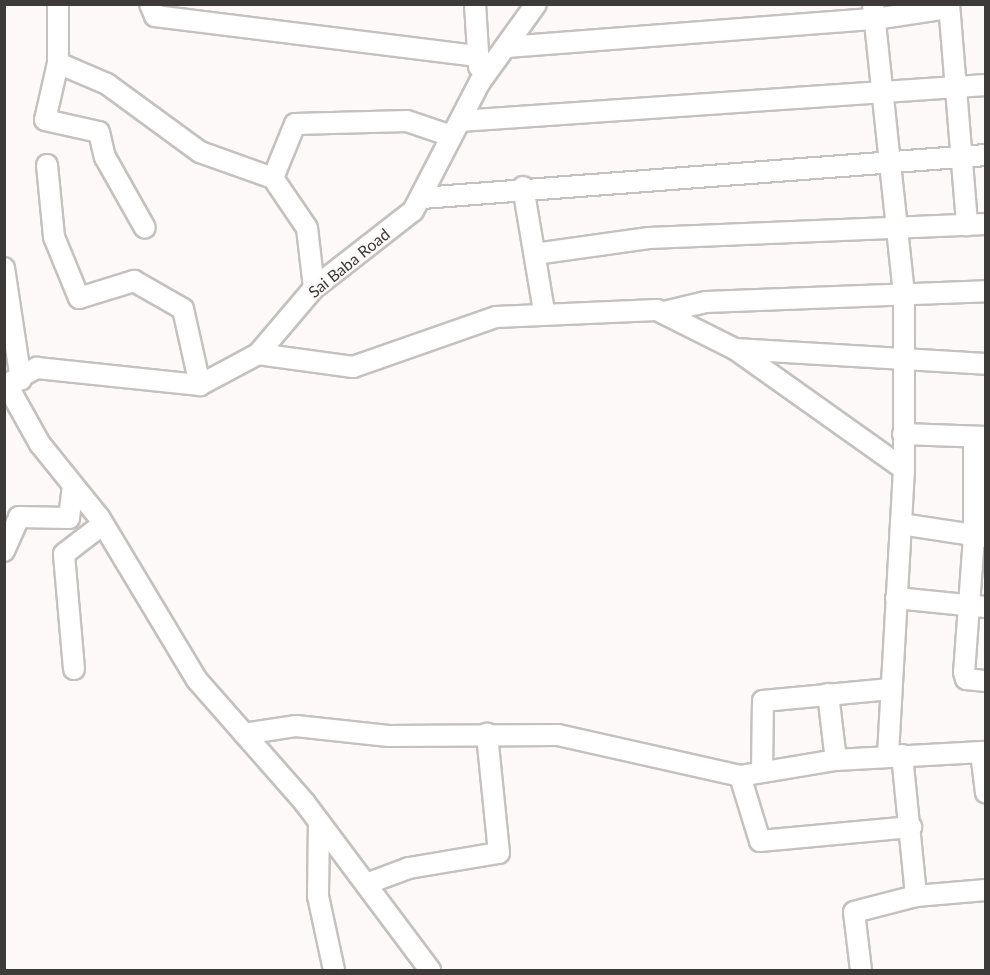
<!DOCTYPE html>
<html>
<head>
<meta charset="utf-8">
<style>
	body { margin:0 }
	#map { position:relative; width:990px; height:975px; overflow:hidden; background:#fdf9f8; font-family:Lato,sans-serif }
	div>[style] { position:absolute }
	.roads { filter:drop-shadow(2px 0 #c5c1bf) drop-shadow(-2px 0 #c5c1bf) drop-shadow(0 2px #c5c1bf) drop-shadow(0 -2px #c5c1bf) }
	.minor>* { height:20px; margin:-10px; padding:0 10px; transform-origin:10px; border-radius:10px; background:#fff }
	span { translate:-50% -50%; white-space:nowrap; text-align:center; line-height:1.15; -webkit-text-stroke:4.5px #fdf9f8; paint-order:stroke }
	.street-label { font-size:16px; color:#3c3b3a }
	.frame { position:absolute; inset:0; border:6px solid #3c3b3a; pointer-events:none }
</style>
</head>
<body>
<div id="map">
	<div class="roads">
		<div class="minor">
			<div style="left:58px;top:4px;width:59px;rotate:90deg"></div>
			<div style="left:58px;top:63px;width:58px;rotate:102.8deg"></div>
			<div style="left:45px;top:120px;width:55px;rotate:12.5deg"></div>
			<div style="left:99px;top:132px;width:26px;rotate:77deg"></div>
			<div style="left:105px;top:157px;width:81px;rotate:60.6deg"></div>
			<div style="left:150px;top:4px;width:13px;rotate:67deg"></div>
			<div style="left:155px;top:16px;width:325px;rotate:7.1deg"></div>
			<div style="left:475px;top:4px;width:63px;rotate:86.4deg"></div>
			<div style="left:873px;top:4px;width:291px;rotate:83.9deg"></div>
			<div style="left:904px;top:293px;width:176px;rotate:90deg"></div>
			<div style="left:904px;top:469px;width:287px;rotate:93.2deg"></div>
			<div style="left:949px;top:4px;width:222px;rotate:85.3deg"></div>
			<div style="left:507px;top:47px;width:369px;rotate:-4.4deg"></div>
			<div style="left:875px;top:19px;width:75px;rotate:-8.5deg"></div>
			<div style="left:58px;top:63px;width:53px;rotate:23.2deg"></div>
			<div style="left:107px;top:84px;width:115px;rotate:36.2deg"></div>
			<div style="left:200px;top:152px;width:77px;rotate:19.6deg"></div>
			<div style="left:273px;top:178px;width:60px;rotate:55.8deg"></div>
			<div style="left:307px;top:228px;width:60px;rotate:83.3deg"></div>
			<div style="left:460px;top:121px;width:527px;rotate:-3.92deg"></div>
			<div style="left:47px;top:165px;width:72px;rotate:84.4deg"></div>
			<div style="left:54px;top:237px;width:66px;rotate:67.7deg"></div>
			<div style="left:79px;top:298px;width:58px;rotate:-17.2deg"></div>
			<div style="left:134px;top:281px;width:56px;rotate:29.7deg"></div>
			<div style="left:183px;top:309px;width:78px;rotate:77.4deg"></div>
			<div style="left:273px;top:178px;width:58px;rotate:-67.8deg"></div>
			<div style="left:295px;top:124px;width:112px;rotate:-1.5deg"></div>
			<div style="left:407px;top:121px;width:46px;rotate:18.8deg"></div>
			<div style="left:523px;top:187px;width:126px;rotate:80.4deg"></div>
			<div style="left:422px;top:198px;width:566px;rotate:-4.36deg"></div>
			<div style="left:535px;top:254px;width:115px;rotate:-8deg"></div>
			<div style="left:649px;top:238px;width:337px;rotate:-2.4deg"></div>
			<div style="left:4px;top:268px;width:113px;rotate:81.4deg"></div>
			<div style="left:664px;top:312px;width:43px;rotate:-13.4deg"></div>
			<div style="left:706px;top:302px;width:280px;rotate:-2.2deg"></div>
			<div style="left:735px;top:349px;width:251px;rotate:3.4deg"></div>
			<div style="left:258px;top:354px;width:96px;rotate:7.8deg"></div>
			<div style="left:353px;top:367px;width:151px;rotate:-19.3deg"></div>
			<div style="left:496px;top:317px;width:161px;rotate:-2.5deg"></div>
			<div style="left:657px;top:310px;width:87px;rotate:26.6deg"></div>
			<div style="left:735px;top:349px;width:207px;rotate:35.4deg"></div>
			<div style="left:7px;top:385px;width:68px;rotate:60.8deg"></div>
			<div style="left:40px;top:444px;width:94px;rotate:51.1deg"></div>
			<div style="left:99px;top:517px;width:190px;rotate:59deg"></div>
			<div style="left:197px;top:680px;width:164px;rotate:48.7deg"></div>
			<div style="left:305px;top:803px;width:209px;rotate:53.2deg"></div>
			<div style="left:4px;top:386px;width:38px;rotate:-29deg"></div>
			<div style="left:37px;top:368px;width:164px;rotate:6deg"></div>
			<div style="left:200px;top:385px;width:66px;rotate:-28.1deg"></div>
			<div style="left:258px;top:354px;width:87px;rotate:-49.7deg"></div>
			<div style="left:314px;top:288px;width:125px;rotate:-37.9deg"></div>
			<div style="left:413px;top:211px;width:145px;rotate:-62.6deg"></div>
			<div style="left:480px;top:82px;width:96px;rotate:-54.3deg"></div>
			<div style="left:903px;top:434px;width:83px;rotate:2.1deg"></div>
			<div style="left:974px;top:438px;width:99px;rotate:90deg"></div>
			<div style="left:974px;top:537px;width:135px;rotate:94.2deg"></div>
			<div style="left:964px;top:672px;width:7px;rotate:74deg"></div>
			<div style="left:966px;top:679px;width:20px;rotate:6deg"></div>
			<div style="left:901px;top:524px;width:86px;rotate:8.7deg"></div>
			<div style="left:4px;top:551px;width:37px;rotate:-66deg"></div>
			<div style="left:19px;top:517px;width:50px;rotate:1.1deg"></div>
			<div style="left:69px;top:518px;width:32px;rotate:-83deg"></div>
			<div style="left:896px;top:598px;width:90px;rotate:5.7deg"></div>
			<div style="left:74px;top:669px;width:115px;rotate:-95deg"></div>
			<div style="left:64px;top:554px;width:49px;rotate:-37.6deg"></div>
			<div style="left:828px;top:694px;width:66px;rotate:83.1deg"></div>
			<div style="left:244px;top:734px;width:53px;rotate:-8.7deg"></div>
			<div style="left:296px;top:726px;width:93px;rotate:6.2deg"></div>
			<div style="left:388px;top:736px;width:170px;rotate:-0.3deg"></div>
			<div style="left:558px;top:735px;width:187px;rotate:12.7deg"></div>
			<div style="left:740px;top:776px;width:68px;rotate:72.9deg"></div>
			<div style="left:760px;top:841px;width:152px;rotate:-5.3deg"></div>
			<div style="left:981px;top:752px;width:41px;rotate:83deg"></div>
			<div style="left:902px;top:755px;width:142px;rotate:84.3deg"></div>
			<div style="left:762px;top:772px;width:71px;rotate:-89.2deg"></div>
			<div style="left:763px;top:701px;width:128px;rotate:-5.4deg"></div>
			<div style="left:740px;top:776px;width:97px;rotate:-9.5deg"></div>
			<div style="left:836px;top:760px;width:150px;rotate:-3.1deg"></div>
			<div style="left:319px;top:822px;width:74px;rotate:90.8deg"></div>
			<div style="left:318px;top:896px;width:76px;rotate:77.8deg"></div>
			<div style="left:366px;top:884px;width:46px;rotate:-20.4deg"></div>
			<div style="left:409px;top:868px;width:91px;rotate:-9.5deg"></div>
			<div style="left:499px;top:853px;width:120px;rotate:-95.8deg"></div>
			<div style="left:861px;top:970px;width:58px;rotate:-96.9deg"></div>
			<div style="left:854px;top:912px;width:64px;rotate:-14.5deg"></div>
			<div style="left:916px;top:896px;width:70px;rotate:-4.9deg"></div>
		</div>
	</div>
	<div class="street-label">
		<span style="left:349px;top:263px;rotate:-39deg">Sai Baba Road</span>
	</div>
	<div class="frame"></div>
</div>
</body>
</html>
